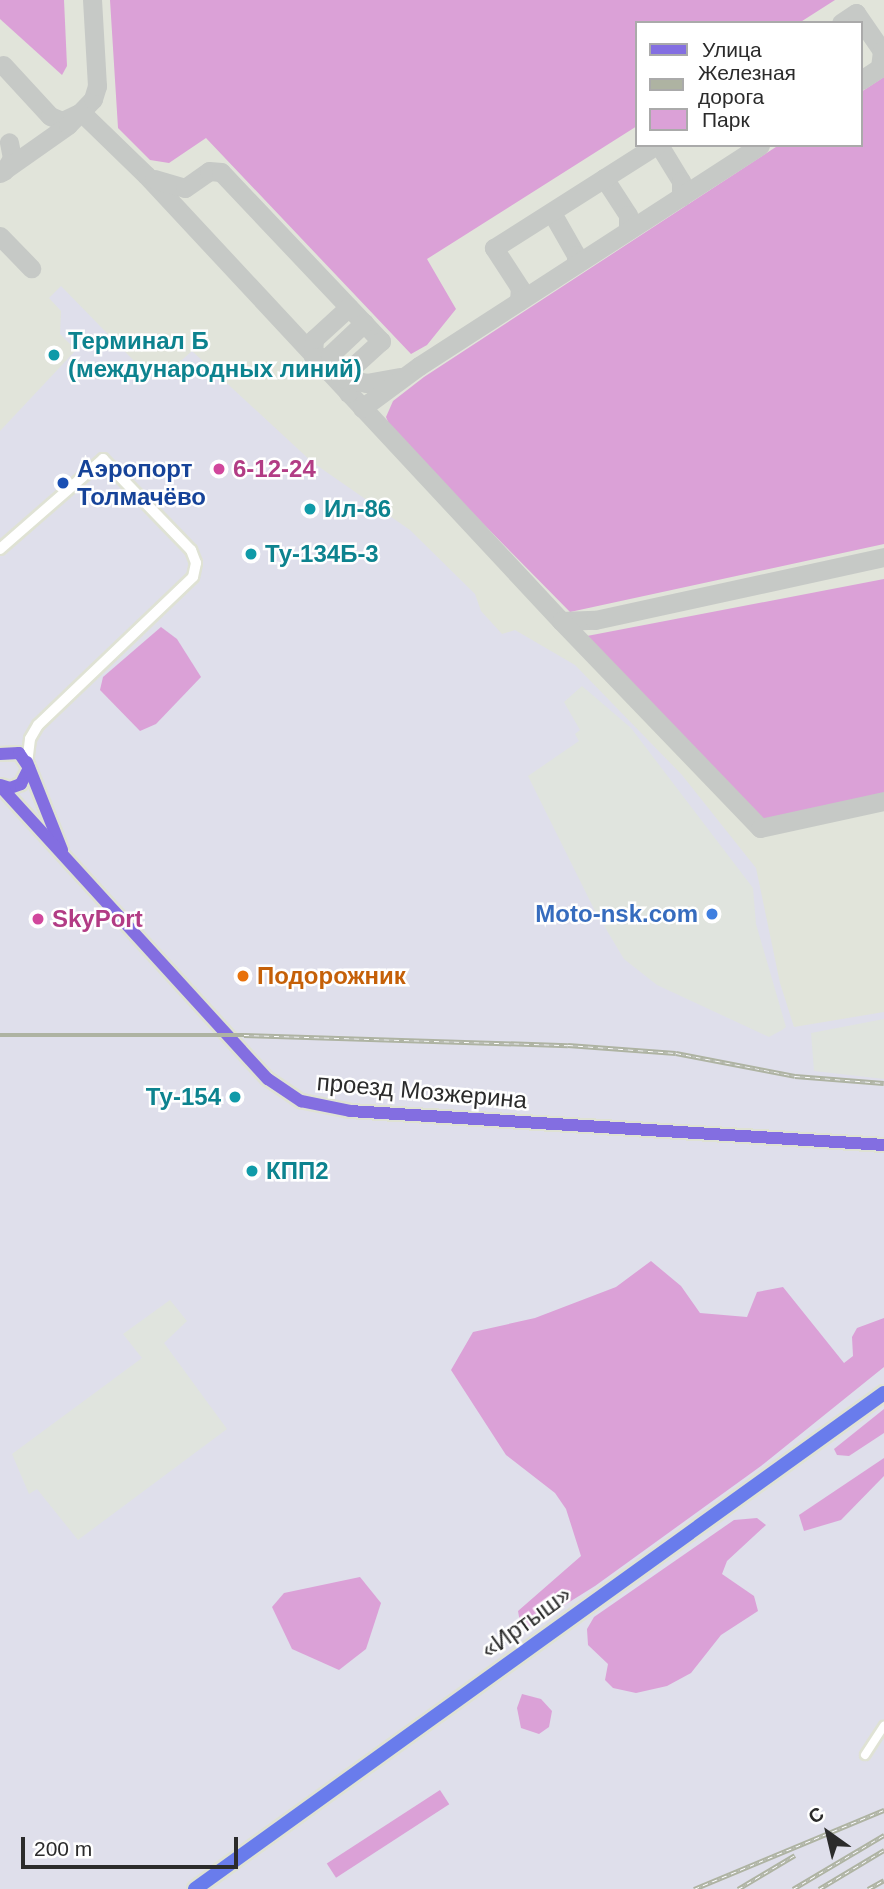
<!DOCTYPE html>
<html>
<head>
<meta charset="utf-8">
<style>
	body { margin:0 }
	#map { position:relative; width:884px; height:1889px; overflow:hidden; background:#dfdfeb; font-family:Arial,sans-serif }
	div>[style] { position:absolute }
	.industrial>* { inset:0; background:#e0e4de }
	.airport>* { inset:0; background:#e1e4da }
	.green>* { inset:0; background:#dba1d7; transform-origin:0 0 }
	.taxiway>* { height:19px; margin:-9.5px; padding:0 9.5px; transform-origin:9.5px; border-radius:9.5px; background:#c6c9c6 }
	.roads { filter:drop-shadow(2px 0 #dfe2d4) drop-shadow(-2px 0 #dfe2d4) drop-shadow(0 2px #dfe2d4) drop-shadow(0 -2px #dfe2d4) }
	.street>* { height:8px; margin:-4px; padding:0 4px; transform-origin:4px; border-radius:4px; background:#fff }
	.secondary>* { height:10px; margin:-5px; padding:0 5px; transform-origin:5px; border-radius:5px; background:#fff }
	.primary>* { height:12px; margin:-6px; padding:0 6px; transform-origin:6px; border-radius:6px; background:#836ee1 }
	.highway>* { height:14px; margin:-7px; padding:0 7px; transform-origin:7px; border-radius:7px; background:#697cec }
	.rail>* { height:4.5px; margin-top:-2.25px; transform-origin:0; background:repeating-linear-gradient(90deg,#fff 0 5px,#aeb3a2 0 10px); box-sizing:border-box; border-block:2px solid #aeb3a2 }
	.dots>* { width:19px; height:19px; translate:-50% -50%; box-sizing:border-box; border:4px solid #fff; border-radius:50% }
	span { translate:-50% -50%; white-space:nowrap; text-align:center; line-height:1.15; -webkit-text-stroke:5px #fff; paint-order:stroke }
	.culture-label { font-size:24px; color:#0d838f; font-weight:700 }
	.left { translate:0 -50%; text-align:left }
	.right { translate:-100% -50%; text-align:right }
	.transit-label { font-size:24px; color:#164399; font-weight:700 }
	.hotel-label { font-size:24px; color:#b23c85; font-weight:700 }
	.shop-label { font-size:24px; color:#366cbe; font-weight:700 }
	.food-label { font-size:24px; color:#c56008; font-weight:700 }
	.street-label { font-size:24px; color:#2b2b2b }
	.legend { position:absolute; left:635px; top:21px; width:228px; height:126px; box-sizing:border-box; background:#fff; border:2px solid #aaa; margin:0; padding:9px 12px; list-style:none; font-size:21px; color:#2b2b2b }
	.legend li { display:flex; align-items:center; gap:14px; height:35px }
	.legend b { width:35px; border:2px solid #aaa }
	.north { position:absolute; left:793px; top:1798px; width:70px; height:70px; -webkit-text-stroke:5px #fff; paint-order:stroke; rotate:326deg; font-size:19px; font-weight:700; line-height:28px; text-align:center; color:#2b2b2b }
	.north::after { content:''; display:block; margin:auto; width:24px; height:32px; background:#2b2b2b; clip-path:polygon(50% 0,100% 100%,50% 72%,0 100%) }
	.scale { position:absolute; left:21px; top:1837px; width:217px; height:32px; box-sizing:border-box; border:4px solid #2b2b2b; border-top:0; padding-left:9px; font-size:21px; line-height:24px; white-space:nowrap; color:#2b2b2b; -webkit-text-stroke:5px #fff; paint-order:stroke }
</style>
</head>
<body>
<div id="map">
	<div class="industrial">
		<div style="clip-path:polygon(582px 686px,631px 728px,753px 888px,756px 924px,786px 1027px,782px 1030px,769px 1037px,657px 985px,624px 959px,594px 909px,528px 776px,579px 741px,575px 734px,580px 730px,564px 702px)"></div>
		<div style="clip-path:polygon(884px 1019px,884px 1079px,814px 1071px,811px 1033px)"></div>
		<div style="clip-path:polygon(170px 1300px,187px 1321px,164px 1343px,227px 1429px,78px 1540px,37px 1489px,29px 1494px,12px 1454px,142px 1358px,123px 1334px)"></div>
	</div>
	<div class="airport">
		<div style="clip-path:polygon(evenodd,0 0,884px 0,884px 1012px,794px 1027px,780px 983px,756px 868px,682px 775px,575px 665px,515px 630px,502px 634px,481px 611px,475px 594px,410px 530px,312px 462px,192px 351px,166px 374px,136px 363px,61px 286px,49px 298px,61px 311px,60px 334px,76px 350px,0 431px,0 0,637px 23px,861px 23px,861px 145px,637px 145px,637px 23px)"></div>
	</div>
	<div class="green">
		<div style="clip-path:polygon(0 0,64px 0,67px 66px,62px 75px,0 19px)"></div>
		<div style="clip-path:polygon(110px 0,835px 0,799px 23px,637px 23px,637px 126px,427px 259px,456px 309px,427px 345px,411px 354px,206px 138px,169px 163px,150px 160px,118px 128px)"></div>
		<div style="clip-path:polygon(884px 77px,884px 544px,570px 612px,392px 431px,386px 417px,393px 401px,424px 377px,779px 145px,861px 145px,861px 92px)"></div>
		<div style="clip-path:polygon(884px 579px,884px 794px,757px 821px,587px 636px)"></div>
		<div style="clip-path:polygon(161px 627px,177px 639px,201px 677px,156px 724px,140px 731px,100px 690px,103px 677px)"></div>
		<div style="clip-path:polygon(651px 1261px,681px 1286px,700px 1313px,747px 1317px,757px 1292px,783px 1287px,844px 1363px,853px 1356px,852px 1337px,857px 1328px,884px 1318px,884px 1367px,761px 1466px,595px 1586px,531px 1626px,521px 1628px,518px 1611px,581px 1556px,566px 1509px,555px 1493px,506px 1455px,451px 1370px,473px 1332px,535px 1318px,616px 1287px)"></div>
		<div style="clip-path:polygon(884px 1409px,884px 1433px,849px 1456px,837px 1455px,834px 1449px)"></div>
		<div style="clip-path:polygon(884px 1458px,884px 1476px,841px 1520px,804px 1531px,799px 1515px)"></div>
		<div style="clip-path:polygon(757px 1518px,766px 1525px,727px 1561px,722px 1574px,754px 1596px,758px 1611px,721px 1635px,691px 1673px,667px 1686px,636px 1693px,613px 1688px,605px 1680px,608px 1664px,588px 1645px,587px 1629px,594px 1617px,734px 1520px)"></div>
		<div style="clip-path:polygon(360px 1577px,381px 1603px,366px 1649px,339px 1670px,292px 1649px,272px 1607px,284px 1593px)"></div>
		<div style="clip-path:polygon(522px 1694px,541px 1699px,552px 1711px,549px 1727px,539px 1734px,521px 1728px,517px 1708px)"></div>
		<div style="left:440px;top:1790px;width:17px;height:135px;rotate:57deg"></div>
	</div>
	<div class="taxiway">
		<div style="left:841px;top:23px;width:18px;rotate:-34deg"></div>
		<div style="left:856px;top:13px;width:46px;rotate:55.6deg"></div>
		<div style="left:882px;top:51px;width:17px;rotate:97deg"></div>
		<div style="left:3px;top:65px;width:69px;rotate:47.3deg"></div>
		<div style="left:50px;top:116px;width:13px;rotate:23deg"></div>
		<div style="left:62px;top:121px;width:21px;rotate:-25deg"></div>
		<div style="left:81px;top:112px;width:91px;rotate:44.1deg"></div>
		<div style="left:146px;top:175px;width:609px;rotate:47.06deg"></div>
		<div style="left:561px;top:621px;width:34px;rotate:-2deg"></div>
		<div style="left:595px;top:620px;width:296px;rotate:-12.3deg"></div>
		<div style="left:861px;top:80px;width:27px;rotate:-33deg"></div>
		<div style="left:659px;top:145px;width:42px;rotate:58.6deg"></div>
		<div style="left:681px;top:181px;width:16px;rotate:90deg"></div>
		<div style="left:4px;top:171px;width:15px;rotate:-58deg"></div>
		<div style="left:12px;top:158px;width:16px;rotate:-101deg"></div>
		<div style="left:0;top:173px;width:83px;rotate:-35.2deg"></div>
		<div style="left:68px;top:125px;width:36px;rotate:-46deg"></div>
		<div style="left:93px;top:99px;width:14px;rotate:-73deg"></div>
		<div style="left:97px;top:86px;width:86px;rotate:-93.3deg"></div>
		<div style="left:604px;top:178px;width:44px;rotate:57deg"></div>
		<div style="left:628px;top:215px;width:15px;rotate:90deg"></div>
		<div style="left:154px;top:179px;width:32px;rotate:16deg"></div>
		<div style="left:185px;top:188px;width:29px;rotate:-35deg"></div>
		<div style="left:209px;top:171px;width:12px;rotate:5deg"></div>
		<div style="left:221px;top:172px;width:233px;rotate:46.6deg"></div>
		<div style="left:381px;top:341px;width:45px;rotate:137.7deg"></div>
		<div style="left:348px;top:371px;width:22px;rotate:90deg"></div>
		<div style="left:552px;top:213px;width:48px;rotate:60.3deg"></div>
		<div style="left:576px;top:255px;width:9px;rotate:90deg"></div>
		<div style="left:0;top:236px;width:45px;rotate:45.9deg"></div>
		<div style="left:519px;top:301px;width:13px;rotate:-86deg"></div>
		<div style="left:520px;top:288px;width:48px;rotate:-123deg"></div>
		<div style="left:494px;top:248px;width:192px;rotate:-32.4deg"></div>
		<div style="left:319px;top:356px;width:6px;rotate:180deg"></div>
		<div style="left:313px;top:356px;width:17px;rotate:-87deg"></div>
		<div style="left:314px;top:339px;width:47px;rotate:-42.4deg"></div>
		<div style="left:337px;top:371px;width:10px;rotate:180deg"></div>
		<div style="left:327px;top:371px;width:16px;rotate:-79deg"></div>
		<div style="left:330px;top:355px;width:47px;rotate:-43.3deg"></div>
		<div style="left:336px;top:377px;width:31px;rotate:11deg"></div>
		<div style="left:366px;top:383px;width:34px;rotate:-10deg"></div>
		<div style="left:362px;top:408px;width:71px;rotate:-36.4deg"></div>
		<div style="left:419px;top:366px;width:406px;rotate:-32.9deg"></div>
		<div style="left:561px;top:621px;width:287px;rotate:46.1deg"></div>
		<div style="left:760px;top:828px;width:127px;rotate:-12.3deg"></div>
	</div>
	<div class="roads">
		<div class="street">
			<div style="left:865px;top:1755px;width:35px;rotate:-57deg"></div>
		</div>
		<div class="secondary">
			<div style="left:0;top:549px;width:137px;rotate:-41.1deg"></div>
			<div style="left:103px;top:459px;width:127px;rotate:46deg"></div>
			<div style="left:191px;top:550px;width:14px;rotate:69deg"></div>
			<div style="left:196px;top:563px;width:14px;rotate:102deg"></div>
			<div style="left:193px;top:577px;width:214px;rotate:136.3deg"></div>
			<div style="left:38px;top:725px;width:16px;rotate:120deg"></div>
			<div style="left:30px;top:739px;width:23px;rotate:97deg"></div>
		</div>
		<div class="primary">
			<div style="left:0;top:754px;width:19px;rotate:-3deg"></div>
			<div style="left:19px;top:753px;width:18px;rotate:56deg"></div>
			<div style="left:29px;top:768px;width:18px;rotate:117deg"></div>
			<div style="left:21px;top:784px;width:12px;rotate:160deg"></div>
			<div style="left:10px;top:788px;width:10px;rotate:-163deg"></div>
			<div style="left:27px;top:762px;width:95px;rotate:68.3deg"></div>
			<div style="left:0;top:786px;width:397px;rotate:47.6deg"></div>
			<div style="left:268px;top:1079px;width:40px;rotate:34deg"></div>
			<div style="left:301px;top:1101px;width:50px;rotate:11.5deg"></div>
			<div style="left:350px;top:1111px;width:535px;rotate:3.64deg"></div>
		</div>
		<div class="highway">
			<div style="left:195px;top:1889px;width:849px;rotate:-35.75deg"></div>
		</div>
	</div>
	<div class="rail">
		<div style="left:0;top:1035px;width:244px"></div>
		<div style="left:244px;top:1035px;width:324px;rotate:1.8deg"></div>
		<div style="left:568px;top:1045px;width:108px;rotate:4.2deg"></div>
		<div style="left:676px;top:1053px;width:121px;rotate:10.9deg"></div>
		<div style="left:795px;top:1076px;width:89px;rotate:4.5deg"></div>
		<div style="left:694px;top:1889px;width:206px;rotate:-22.6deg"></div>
		<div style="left:738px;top:1889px;width:66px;rotate:-30.8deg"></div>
		<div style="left:793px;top:1889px;width:106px;rotate:-30.7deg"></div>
		<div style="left:819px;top:1889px;width:76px;rotate:-31deg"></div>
		<div style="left:868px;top:1889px;width:18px;rotate:-29deg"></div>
	</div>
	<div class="dots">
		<div style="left:54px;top:355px;background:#0f9aa8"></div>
		<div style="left:219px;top:469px;background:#d1479c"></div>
		<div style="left:63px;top:483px;background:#1a4fb4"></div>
		<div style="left:310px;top:509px;background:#0f9aa8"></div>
		<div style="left:251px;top:554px;background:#0f9aa8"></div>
		<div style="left:712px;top:914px;background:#3f7fe0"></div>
		<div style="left:38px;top:919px;background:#d1479c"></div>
		<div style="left:243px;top:976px;background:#e8710a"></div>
		<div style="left:235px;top:1097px;background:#0f9aa8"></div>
		<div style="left:252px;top:1171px;background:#0f9aa8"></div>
	</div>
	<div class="culture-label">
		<span class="left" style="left:68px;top:355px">Терминал Б<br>(международных линий)</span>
		<span class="left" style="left:324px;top:509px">Ил-86</span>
		<span class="left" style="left:265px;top:554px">Ту-134Б-3</span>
		<span class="right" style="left:221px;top:1097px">Ту-154</span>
		<span class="left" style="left:266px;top:1171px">КПП2</span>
	</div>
	<div class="transit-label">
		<span class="left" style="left:77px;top:483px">Аэропорт<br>Толмачёво</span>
	</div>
	<div class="hotel-label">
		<span class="left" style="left:233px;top:469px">6-12-24</span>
		<span class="left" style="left:52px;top:919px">SkyPort</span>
	</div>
	<div class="shop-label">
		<span class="right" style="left:698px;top:914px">Moto-nsk.com</span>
	</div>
	<div class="food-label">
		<span class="left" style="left:257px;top:976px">Подорожник</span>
	</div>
	<div class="street-label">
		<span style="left:422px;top:1091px;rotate:5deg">проезд Мозжерина</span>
		<span style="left:526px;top:1622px;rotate:-36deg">«Иртыш»</span>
	</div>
	<ul class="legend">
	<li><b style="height:9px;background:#836ee1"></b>Улица</li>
	<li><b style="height:9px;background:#aeb3a2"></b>Железная дорога</li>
	<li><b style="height:19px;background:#dba1d7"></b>Парк</li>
	</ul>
	<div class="north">С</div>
	<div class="scale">200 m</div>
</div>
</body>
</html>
